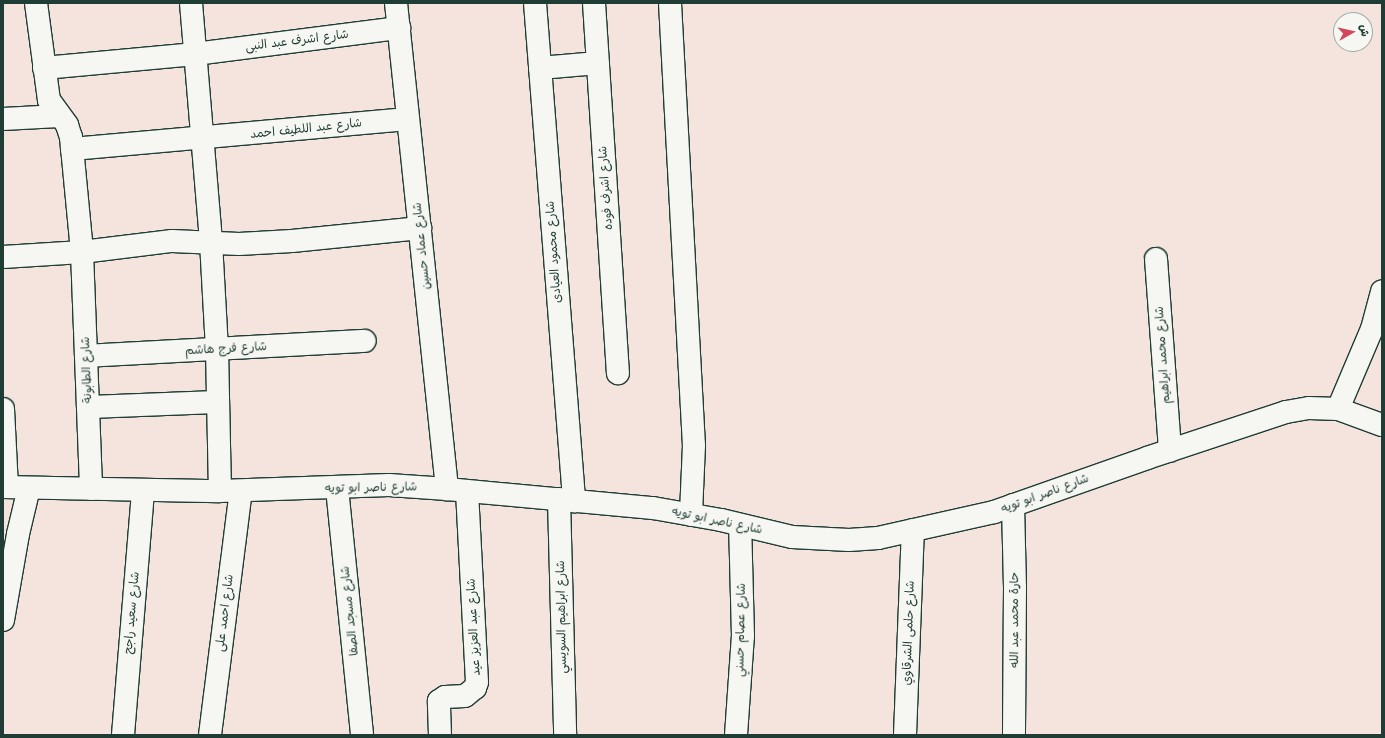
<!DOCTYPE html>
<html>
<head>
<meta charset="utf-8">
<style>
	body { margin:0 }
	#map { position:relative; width:1385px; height:738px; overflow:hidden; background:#f5e4de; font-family:"Shantell Sans","Playpen Sans Arabic",sans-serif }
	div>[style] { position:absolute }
	.roads { filter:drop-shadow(1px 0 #1f3d34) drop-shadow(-1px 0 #1f3d34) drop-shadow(0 1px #1f3d34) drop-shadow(0 -1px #1f3d34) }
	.minor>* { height:22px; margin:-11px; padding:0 11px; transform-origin:11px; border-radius:11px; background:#f6f6f2 }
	span { translate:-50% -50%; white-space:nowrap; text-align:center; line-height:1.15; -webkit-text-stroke:3.5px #f6f6f2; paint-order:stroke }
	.street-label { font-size:12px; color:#1f3d34 }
	.frame { position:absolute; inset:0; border:4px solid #1f3d34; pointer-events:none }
	.north { position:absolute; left:1333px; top:12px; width:40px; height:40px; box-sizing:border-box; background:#f6f6f2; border:1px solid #a0aca6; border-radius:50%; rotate:82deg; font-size:11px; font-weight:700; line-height:16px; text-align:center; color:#1f3d34 }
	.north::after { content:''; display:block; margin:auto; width:14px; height:18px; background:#d1495b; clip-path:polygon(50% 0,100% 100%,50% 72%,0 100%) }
</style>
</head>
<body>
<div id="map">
	<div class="roads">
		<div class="minor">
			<div style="left:36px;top:3px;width:98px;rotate:82.4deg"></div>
			<div style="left:49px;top:100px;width:31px;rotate:54deg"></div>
			<div style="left:67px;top:125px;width:13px;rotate:72deg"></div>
			<div style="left:71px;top:137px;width:116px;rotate:84.5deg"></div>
			<div style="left:82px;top:252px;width:237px;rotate:87.8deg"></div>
			<div style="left:191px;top:3px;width:240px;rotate:85.2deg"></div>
			<div style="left:211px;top:242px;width:107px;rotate:86.8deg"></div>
			<div style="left:217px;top:349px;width:142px;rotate:88.8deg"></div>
			<div style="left:396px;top:3px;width:489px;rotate:84deg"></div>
			<div style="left:535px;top:3px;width:500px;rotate:85.5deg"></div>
			<div style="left:594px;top:3px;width:371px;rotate:86.3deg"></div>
			<div style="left:670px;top:3px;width:443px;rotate:86.9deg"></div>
			<div style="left:694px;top:445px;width:70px;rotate:92.5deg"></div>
			<div style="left:44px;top:68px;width:152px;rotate:-5.3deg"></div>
			<div style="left:195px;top:54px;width:206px;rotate:-7.3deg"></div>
			<div style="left:540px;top:68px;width:58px;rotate:-4.9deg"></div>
			<div style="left:3px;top:119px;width:56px;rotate:-3.1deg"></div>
			<div style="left:72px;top:149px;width:337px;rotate:-5.1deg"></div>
			<div style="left:3px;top:257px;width:79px;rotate:-3.6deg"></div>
			<div style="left:82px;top:252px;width:91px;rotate:-7deg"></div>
			<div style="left:172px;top:241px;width:67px;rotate:2.6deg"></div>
			<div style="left:239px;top:244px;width:53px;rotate:-3.2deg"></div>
			<div style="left:292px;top:241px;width:129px;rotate:-5.8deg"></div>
			<div style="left:1156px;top:259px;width:192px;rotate:85.8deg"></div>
			<div style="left:86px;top:356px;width:279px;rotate:-3.1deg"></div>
			<div style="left:88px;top:407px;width:130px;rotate:-2.2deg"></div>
			<div style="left:3px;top:409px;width:78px;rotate:87.1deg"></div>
			<div style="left:1338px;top:409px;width:87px;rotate:-67deg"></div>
			<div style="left:1372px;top:329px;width:39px;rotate:-75deg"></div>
			<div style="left:3px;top:487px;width:217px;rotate:1.1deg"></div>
			<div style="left:220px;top:491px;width:169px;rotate:-2deg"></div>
			<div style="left:389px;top:485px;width:58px;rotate:3.9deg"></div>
			<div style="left:447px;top:489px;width:207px;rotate:5.3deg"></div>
			<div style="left:653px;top:508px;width:69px;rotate:10deg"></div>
			<div style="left:721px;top:520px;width:73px;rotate:13.5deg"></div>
			<div style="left:792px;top:537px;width:57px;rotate:3deg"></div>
			<div style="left:849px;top:540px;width:29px;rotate:-4deg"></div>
			<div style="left:878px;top:538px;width:119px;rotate:-12.6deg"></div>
			<div style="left:994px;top:512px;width:162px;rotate:-19.4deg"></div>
			<div style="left:1147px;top:458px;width:146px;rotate:-18.3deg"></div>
			<div style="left:1286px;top:412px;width:23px;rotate:-10deg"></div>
			<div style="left:1309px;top:408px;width:29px;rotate:2deg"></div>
			<div style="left:1338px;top:409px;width:47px;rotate:20deg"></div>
			<div style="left:337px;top:488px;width:248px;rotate:84.2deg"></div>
			<div style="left:559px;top:499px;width:236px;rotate:88.5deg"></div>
			<div style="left:1013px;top:505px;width:83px;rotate:88.6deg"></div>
			<div style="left:1015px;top:588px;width:147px;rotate:90.4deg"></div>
			<div style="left:3px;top:620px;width:87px;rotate:-80.1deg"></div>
			<div style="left:18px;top:534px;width:47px;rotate:-76.6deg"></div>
			<div style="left:123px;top:735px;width:245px;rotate:-85.3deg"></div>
			<div style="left:210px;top:735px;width:246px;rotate:-82.8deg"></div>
			<div style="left:440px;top:735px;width:34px;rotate:-92deg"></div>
			<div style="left:439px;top:701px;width:7px;rotate:-34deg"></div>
			<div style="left:445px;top:697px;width:20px;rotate:-3deg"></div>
			<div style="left:465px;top:696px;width:13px;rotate:-39deg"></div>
			<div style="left:475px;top:688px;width:6px;rotate:-72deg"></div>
			<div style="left:477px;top:682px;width:191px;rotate:-93deg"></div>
			<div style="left:736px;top:735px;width:99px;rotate:-86deg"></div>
			<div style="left:743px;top:636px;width:111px;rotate:-91.5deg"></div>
			<div style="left:905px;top:735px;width:205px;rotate:-87.8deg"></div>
		</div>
	</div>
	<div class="street-label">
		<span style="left:297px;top:41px;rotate:-7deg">شارع اشرف عبد النبى</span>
		<span style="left:306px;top:129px;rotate:-6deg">شارع عبد اللطيف احمد</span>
		<span style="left:606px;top:188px;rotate:-94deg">شارع اشرف فوده</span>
		<span style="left:422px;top:246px;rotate:-96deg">شارع عماد حسين</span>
		<span style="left:554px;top:252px;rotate:-94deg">شارع محمود العيادى</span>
		<span style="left:226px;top:349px;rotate:-3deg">شارع فرج هاشم</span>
		<span style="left:1163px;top:355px;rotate:-94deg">شارع محمد ابراهيم</span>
		<span style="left:87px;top:370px;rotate:-92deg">شارع الطابونة</span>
		<span style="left:371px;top:488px;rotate:-1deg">شارع ناصر ابو تويه</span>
		<span style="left:1045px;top:494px;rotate:-20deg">شارع ناصر ابو تويه</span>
		<span style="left:717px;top:521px;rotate:12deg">شارع ناصر ابو تويه</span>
		<span style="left:350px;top:611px;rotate:-96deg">شارع مسجد الصفا</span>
		<span style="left:132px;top:613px;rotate:-85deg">شارع سعيد راجح</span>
		<span style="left:225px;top:613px;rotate:-83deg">شارع احمد على</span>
		<span style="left:562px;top:617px;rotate:-91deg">شارع ابراهيم السويسي</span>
		<span style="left:1015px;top:620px;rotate:-90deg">حارة محمد عبد الله</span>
		<span style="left:474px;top:627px;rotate:-93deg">شارع عبد العزيز عيد</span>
		<span style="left:741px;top:630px;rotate:-89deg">شارع عصام حسني</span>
		<span style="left:909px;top:633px;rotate:-88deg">شارع حلمى الشرقاوي</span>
	</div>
	<div class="frame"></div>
	<div class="north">ش</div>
</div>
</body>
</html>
